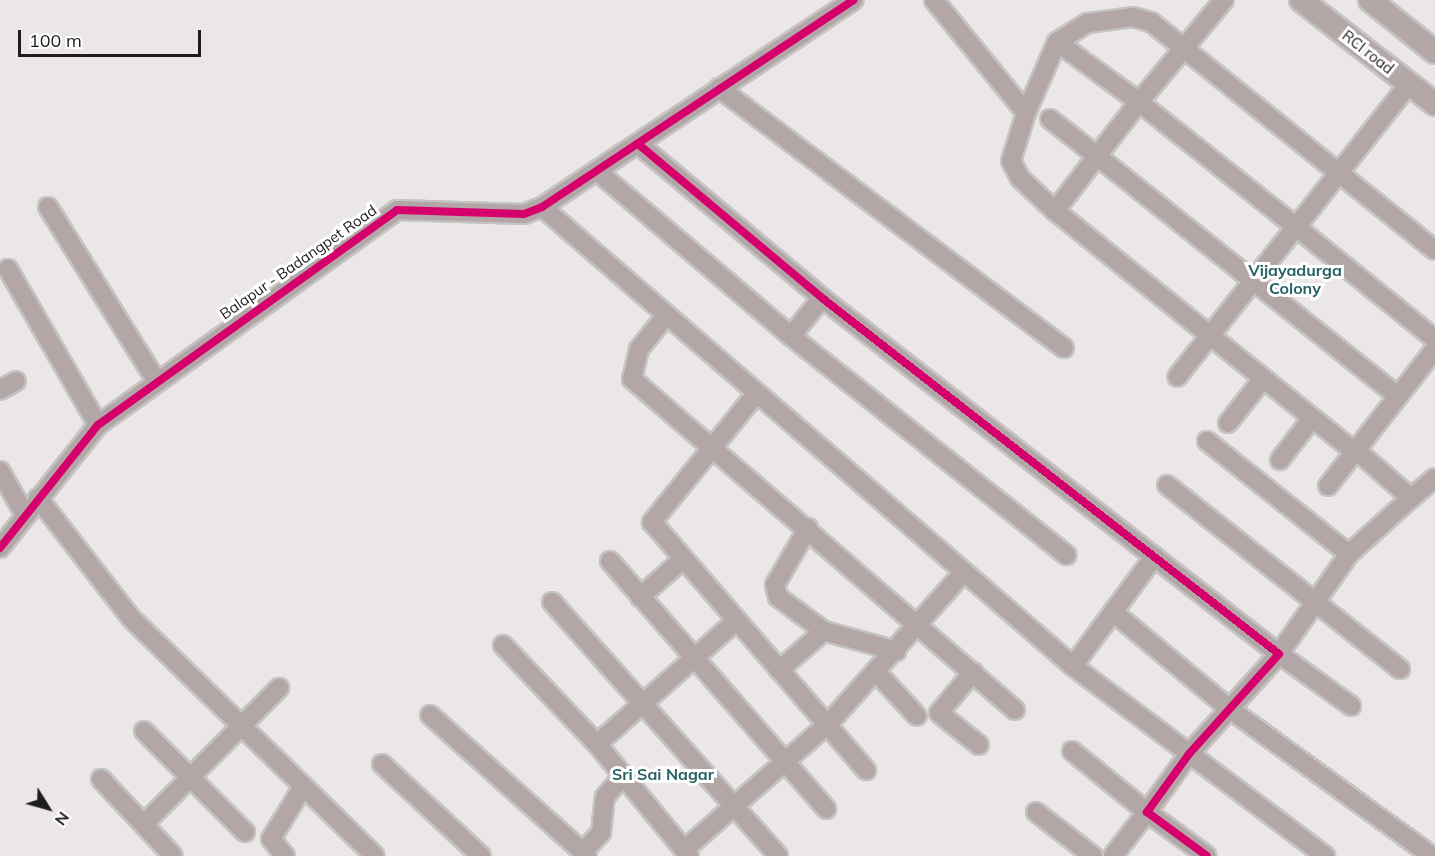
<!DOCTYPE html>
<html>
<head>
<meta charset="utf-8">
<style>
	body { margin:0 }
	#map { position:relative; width:1435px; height:856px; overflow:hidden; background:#ebe7e7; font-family:Mulish,sans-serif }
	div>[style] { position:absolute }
	.roads { filter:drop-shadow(2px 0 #c5c3c3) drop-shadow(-2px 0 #c5c3c3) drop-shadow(0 2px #c5c3c3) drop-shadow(0 -2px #c5c3c3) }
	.minor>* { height:18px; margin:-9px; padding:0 9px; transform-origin:9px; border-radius:9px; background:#b2a6a6 }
	.major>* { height:22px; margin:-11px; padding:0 11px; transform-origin:11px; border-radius:11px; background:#b4a7a7 }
	.cycleway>* { height:8px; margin:-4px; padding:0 4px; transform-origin:4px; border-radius:4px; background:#d6006c }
	span { translate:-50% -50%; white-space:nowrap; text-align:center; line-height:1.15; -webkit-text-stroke:6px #fff; paint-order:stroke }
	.street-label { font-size:15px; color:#1f1c1c }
	.neighbourhood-label { font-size:16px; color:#276164; font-weight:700 }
	.north { position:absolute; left:18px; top:778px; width:60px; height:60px; -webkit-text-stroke:4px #fff; paint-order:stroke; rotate:127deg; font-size:16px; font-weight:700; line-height:24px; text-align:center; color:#1f1c1c }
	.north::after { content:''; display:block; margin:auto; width:21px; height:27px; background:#1f1c1c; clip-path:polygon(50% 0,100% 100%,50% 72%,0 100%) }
	.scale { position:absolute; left:18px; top:30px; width:183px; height:27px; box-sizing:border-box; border:3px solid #1f1c1c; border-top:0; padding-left:8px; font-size:18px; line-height:21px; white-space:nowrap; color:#1f1c1c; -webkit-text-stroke:4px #fff; paint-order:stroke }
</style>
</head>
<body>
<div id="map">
	<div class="roads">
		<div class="minor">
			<div style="left:934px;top:0;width:146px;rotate:50.8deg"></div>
			<div style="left:1026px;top:113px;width:50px;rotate:107.4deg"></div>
			<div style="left:1011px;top:161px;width:19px;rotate:62deg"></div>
			<div style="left:1020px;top:178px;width:48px;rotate:43.3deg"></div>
			<div style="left:1057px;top:42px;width:36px;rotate:-32deg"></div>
			<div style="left:1088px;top:23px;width:45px;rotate:-7.6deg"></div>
			<div style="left:1133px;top:17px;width:19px;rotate:16deg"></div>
			<div style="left:1151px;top:22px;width:364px;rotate:38.8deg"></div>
			<div style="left:1409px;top:84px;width:182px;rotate:128.3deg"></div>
			<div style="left:1296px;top:227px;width:179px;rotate:38.9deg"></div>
			<div style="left:719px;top:88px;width:432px;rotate:37deg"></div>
			<div style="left:1026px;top:113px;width:77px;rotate:-66.4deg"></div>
			<div style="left:1057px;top:42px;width:102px;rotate:36.2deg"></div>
			<div style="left:1139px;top:102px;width:133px;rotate:-50.2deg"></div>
			<div style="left:1050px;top:119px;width:60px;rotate:38.2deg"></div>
			<div style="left:1097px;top:156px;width:68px;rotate:-52.1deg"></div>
			<div style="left:1139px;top:102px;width:201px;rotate:38.5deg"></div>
			<div style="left:1296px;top:227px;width:191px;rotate:128.4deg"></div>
			<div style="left:638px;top:144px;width:240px;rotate:39.9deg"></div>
			<div style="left:822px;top:298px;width:579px;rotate:37.92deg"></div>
			<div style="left:1279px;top:654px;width:135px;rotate:132deg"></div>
			<div style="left:1189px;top:754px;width:72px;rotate:125.9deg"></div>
			<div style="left:1147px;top:812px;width:74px;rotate:36.3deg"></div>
			<div style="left:598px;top:172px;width:253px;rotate:40.4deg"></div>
			<div style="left:791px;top:336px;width:352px;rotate:38.5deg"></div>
			<div style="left:48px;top:207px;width:203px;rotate:58.1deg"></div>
			<div style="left:542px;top:207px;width:702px;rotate:40.84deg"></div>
			<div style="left:1073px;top:666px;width:316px;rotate:37deg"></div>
			<div style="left:8px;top:269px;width:180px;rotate:60deg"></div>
			<div style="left:665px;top:317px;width:41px;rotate:129.1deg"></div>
			<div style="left:639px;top:349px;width:31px;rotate:103deg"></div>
			<div style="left:632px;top:379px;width:506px;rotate:40.83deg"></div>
			<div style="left:791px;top:336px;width:49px;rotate:-50.8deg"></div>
			<div style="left:0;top:390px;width:18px;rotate:-29deg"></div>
			<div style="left:755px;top:395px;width:164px;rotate:129deg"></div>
			<div style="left:652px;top:522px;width:328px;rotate:49.2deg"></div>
			<div style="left:1228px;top:423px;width:56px;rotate:-51.5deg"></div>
			<div style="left:1207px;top:441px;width:181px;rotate:38.5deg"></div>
			<div style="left:1349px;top:554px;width:122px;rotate:125deg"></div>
			<div style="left:1279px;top:654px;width:89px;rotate:35.8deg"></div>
			<div style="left:1356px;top:450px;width:73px;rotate:41.1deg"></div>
			<div style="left:1411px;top:498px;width:31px;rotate:-40deg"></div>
			<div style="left:1355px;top:452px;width:385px;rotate:-141.2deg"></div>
			<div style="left:1055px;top:211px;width:69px;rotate:-52.6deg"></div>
			<div style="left:1097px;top:156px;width:385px;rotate:38.6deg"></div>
			<div style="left:1280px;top:460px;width:53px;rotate:-52.7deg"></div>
			<div style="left:0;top:471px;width:48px;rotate:60.3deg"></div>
			<div style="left:1167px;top:485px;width:297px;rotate:38.3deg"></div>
			<div style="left:1328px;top:486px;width:174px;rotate:-52deg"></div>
			<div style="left:38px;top:498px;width:153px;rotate:52.2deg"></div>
			<div style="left:132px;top:619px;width:339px;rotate:44.3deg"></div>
			<div style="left:808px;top:528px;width:66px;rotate:120.1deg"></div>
			<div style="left:775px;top:585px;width:12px;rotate:76deg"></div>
			<div style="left:778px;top:597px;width:57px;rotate:36.5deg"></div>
			<div style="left:824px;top:631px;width:75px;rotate:15.5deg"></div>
			<div style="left:0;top:548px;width:157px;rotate:-51.5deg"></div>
			<div style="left:98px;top:425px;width:368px;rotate:-35.7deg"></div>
			<div style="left:397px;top:210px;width:127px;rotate:1.8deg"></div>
			<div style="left:524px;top:214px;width:19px;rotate:-21deg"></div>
			<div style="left:542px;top:207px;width:374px;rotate:-33.6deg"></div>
			<div style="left:1349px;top:554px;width:84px;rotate:-42.1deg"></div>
			<div style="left:610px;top:561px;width:329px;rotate:48.9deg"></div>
			<div style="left:640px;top:597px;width:56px;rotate:-41.4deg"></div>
			<div style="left:552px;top:602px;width:340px;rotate:48.3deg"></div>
			<div style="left:1113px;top:612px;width:153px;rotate:39.7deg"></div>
			<div style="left:1231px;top:710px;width:248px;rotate:36deg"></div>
			<div style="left:503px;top:645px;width:137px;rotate:46.5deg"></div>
			<div style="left:597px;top:744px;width:145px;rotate:50.6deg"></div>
			<div style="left:1073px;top:666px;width:136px;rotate:-53.4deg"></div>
			<div style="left:779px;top:670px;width:60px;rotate:-40.9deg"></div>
			<div style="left:973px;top:672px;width:53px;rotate:129.7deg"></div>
			<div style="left:939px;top:713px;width:51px;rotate:38.7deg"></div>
			<div style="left:878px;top:674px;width:57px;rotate:47.1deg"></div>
			<div style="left:430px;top:715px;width:211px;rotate:41.9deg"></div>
			<div style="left:144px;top:731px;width:143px;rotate:45deg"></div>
			<div style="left:597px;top:744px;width:186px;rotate:-41.5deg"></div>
			<div style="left:1072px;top:751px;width:97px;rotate:39.1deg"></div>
			<div style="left:1147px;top:812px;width:56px;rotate:127.7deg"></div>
			<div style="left:382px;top:764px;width:135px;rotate:42.9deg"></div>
			<div style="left:101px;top:779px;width:105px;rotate:46.9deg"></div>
			<div style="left:1036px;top:812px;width:72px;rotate:37.7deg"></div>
			<div style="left:144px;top:824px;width:192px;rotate:-45.2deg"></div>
			<div style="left:684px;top:850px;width:191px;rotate:-41.2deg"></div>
			<div style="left:828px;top:724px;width:203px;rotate:-48.2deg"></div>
			<div style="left:583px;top:852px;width:26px;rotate:-47deg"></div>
			<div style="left:601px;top:833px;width:36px;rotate:-84deg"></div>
			<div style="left:605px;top:797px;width:26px;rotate:-50deg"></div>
			<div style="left:285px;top:856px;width:22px;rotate:-129deg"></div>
			<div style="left:271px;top:839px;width:57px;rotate:-58.5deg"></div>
		</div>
		<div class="major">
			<div style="left:1301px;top:0;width:170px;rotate:37.8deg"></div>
			<div style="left:1370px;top:0;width:83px;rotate:38.7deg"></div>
		</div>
	</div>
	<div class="cycleway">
		<div style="left:638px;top:144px;width:240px;rotate:39.9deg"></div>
		<div style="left:822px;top:298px;width:579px;rotate:37.92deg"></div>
		<div style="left:1279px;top:654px;width:135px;rotate:132deg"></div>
		<div style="left:1189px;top:754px;width:72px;rotate:125.9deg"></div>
		<div style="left:1147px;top:812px;width:74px;rotate:36.3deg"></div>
		<div style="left:0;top:548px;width:157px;rotate:-51.5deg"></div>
		<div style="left:98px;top:425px;width:368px;rotate:-35.7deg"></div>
		<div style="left:397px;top:210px;width:127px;rotate:1.8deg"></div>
		<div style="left:524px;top:214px;width:19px;rotate:-21deg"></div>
		<div style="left:542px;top:207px;width:374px;rotate:-33.6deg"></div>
	</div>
	<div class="street-label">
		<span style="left:1368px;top:52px;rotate:38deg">RCI road</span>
		<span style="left:298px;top:262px;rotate:-35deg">Balapur - Badangpet Road</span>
	</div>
	<div class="neighbourhood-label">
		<span style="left:1295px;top:279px">Vijayadurga<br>Colony</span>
		<span style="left:663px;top:774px">Sri Sai Nagar</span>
	</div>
	<div class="north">N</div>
	<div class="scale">100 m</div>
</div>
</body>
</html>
